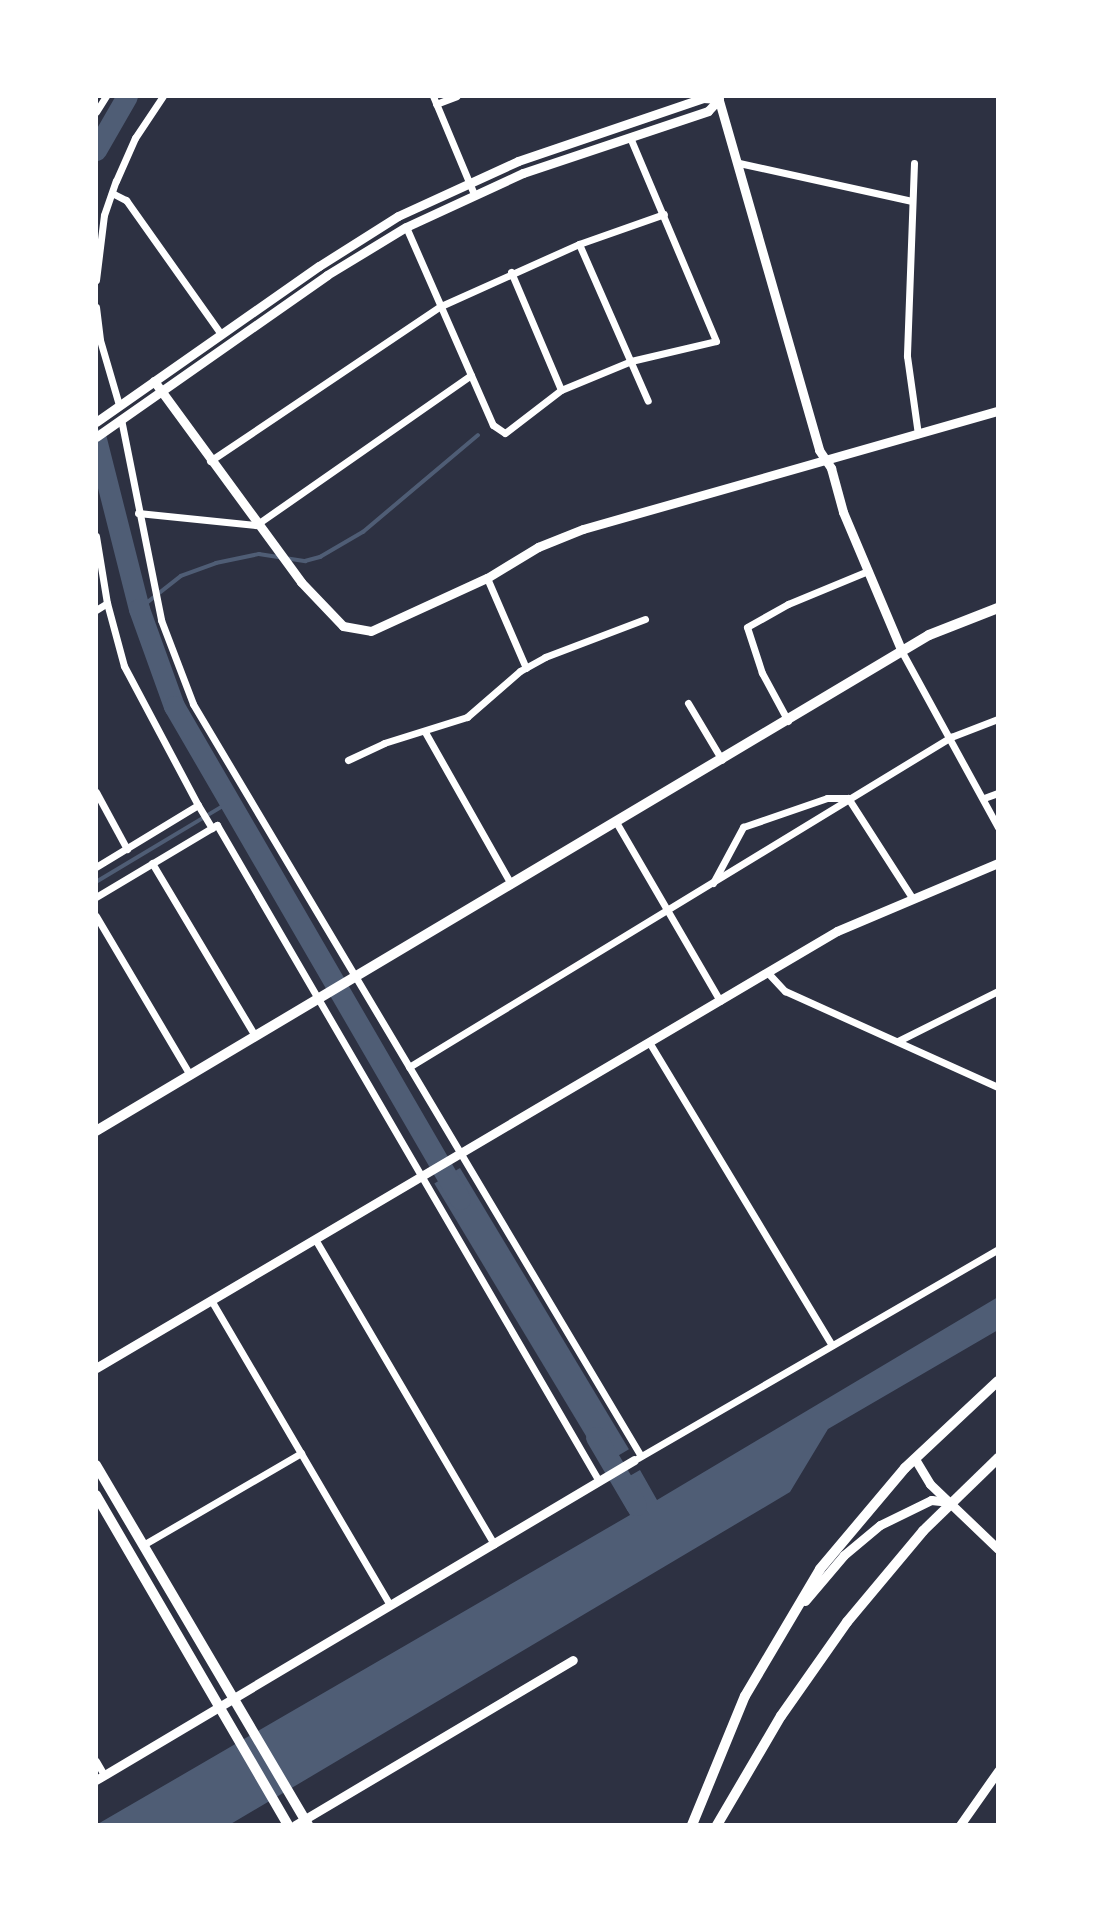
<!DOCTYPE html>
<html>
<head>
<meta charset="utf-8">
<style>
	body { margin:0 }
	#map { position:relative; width:1094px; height:1921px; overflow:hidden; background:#2d3142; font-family:Signika,sans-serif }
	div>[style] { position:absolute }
	.water>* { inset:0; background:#4f5d75; transform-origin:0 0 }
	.stream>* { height:3.5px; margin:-1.75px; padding:0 1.75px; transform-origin:1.75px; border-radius:1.75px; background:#4f5d75 }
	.river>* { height:21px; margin:-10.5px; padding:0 10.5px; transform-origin:10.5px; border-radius:10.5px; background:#4f5d75 }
	.minor>* { height:7px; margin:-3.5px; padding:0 3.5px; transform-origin:3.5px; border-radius:3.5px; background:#fff }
	.tertiary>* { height:9px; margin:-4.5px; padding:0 4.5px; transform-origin:4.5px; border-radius:4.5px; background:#fff }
	.primary>* { height:10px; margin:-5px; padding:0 5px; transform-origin:5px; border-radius:5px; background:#fff }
	.trunk>* { height:10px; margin:-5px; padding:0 5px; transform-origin:5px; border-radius:5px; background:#fff }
	span { translate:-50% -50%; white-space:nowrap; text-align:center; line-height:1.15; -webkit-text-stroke:5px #fff; paint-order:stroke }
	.frame { position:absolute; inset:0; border:98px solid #fff; pointer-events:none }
</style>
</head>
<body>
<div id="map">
	<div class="water">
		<div style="left:460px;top:1168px;width:328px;height:30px;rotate:59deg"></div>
		<div style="clip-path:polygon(998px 1297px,998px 1330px,828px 1429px,790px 1492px,300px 1783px,229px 1825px,96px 1825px,630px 1515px,614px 1485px,640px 1470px,657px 1500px)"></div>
	</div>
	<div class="stream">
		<div style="left:139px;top:609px;width:53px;rotate:-38.2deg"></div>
		<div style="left:181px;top:576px;width:37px;rotate:-20deg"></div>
		<div style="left:216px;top:563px;width:44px;rotate:-11.8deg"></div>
		<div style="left:259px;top:554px;width:47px;rotate:8.7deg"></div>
		<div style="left:305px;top:561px;width:16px;rotate:-15deg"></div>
		<div style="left:320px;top:557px;width:50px;rotate:-30.2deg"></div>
		<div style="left:363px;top:532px;width:150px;rotate:-40.1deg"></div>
		<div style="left:96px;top:882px;width:154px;rotate:-30.9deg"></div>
	</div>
	<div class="river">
		<div style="left:96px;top:150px;width:62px;rotate:-60.1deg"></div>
		<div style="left:96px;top:439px;width:175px;rotate:75.8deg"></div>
		<div style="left:139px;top:609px;width:103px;rotate:70.2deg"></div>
		<div style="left:174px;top:706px;width:570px;rotate:59.88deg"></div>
		<div style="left:596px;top:1437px;width:79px;rotate:59.5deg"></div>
	</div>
	<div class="minor">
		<div style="left:433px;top:96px;width:106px;rotate:67.3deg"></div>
		<div style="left:436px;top:104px;width:22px;rotate:-21deg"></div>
		<div style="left:96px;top:112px;width:19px;rotate:-58deg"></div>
		<div style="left:739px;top:163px;width:177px;rotate:12.4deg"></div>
		<div style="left:914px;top:163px;width:193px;rotate:92.1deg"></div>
		<div style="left:907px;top:356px;width:79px;rotate:82deg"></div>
		<div style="left:112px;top:193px;width:16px;rotate:27deg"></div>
		<div style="left:126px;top:200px;width:164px;rotate:54.7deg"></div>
		<div style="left:406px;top:227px;width:216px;rotate:66.3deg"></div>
		<div style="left:493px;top:425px;width:14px;rotate:34deg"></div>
		<div style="left:505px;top:433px;width:71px;rotate:-37.5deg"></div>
		<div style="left:561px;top:390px;width:76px;rotate:-22.5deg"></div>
		<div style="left:631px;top:361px;width:87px;rotate:-13.2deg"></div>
		<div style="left:716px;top:341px;width:221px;rotate:-112.9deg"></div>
		<div style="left:579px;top:244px;width:171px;rotate:66.3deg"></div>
		<div style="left:511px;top:272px;width:128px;rotate:67deg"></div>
		<div style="left:96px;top:280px;width:65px;rotate:-83deg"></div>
		<div style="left:104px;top:215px;width:36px;rotate:-71deg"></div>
		<div style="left:116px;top:181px;width:47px;rotate:-66.2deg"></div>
		<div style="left:135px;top:138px;width:50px;rotate:-56.3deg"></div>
		<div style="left:96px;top:307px;width:33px;rotate:83deg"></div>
		<div style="left:100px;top:340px;width:68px;rotate:73.7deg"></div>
		<div style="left:121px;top:419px;width:205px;rotate:78.7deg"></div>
		<div style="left:161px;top:620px;width:90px;rotate:69.1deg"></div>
		<div style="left:193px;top:704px;width:875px;rotate:59.22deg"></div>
		<div style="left:210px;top:461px;width:278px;rotate:-33.9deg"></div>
		<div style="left:441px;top:306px;width:151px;rotate:-24.2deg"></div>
		<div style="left:579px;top:244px;width:90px;rotate:-19.4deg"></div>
		<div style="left:138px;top:513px;width:119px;rotate:5.8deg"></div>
		<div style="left:256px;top:525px;width:262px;rotate:-34.9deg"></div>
		<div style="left:96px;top:536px;width:68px;rotate:80.7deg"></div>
		<div style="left:107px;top:603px;width:65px;rotate:74.9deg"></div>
		<div style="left:124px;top:666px;width:157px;rotate:62deg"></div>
		<div style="left:198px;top:805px;width:119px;rotate:148.7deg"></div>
		<div style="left:487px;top:578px;width:98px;rotate:66.6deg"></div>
		<div style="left:96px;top:610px;width:13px;rotate:-32deg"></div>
		<div style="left:902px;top:652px;width:200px;rotate:61.3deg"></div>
		<div style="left:688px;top:703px;width:66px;rotate:59.2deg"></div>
		<div style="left:788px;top:721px;width:55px;rotate:-118.4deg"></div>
		<div style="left:762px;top:673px;width:48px;rotate:-108.1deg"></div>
		<div style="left:747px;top:627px;width:47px;rotate:-29.3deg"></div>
		<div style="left:788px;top:604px;width:87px;rotate:-22.4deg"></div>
		<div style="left:425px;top:732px;width:175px;rotate:60.5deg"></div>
		<div style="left:348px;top:760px;width:40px;rotate:-25deg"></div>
		<div style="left:384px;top:743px;width:87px;rotate:-17.4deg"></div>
		<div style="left:467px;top:717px;width:70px;rotate:-41deg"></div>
		<div style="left:520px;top:671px;width:29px;rotate:-29deg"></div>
		<div style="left:545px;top:657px;width:107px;rotate:-20.8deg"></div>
		<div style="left:96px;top:792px;width:65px;rotate:61.5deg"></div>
		<div style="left:984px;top:798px;width:15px;rotate:-20deg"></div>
		<div style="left:198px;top:805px;width:27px;rotate:59deg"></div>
		<div style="left:616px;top:822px;width:207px;rotate:59.8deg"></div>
		<div style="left:152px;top:863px;width:201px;rotate:59.2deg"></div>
		<div style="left:713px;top:883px;width:64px;rotate:-61.8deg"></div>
		<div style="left:743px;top:827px;width:89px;rotate:-19deg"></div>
		<div style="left:827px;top:798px;width:21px"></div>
		<div style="left:848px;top:798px;width:117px;rotate:57.3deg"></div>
		<div style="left:96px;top:897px;width:141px;rotate:-30.8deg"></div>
		<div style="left:217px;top:825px;width:759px;rotate:59.79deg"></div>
		<div style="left:96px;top:916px;width:185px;rotate:59.4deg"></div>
		<div style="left:768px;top:973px;width:25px;rotate:47deg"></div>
		<div style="left:785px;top:991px;width:234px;rotate:24.3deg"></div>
		<div style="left:898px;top:1041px;width:112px;rotate:-26.6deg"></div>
		<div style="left:649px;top:1042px;width:354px;rotate:58.9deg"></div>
		<div style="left:409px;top:1067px;width:635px;rotate:-31.34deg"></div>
		<div style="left:951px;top:737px;width:50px;rotate:-21deg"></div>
		<div style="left:315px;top:1239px;width:354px;rotate:59.6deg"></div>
		<div style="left:211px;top:1300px;width:354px;rotate:59.6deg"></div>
		<div style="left:638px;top:1458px;width:416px;rotate:-30.1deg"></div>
		<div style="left:143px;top:1545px;width:183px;rotate:-30.2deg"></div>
		<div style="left:96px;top:1761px;width:16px;rotate:60deg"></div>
	</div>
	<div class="tertiary">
		<div style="left:718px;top:97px;width:367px;rotate:74deg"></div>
		<div style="left:819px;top:450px;width:22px;rotate:56deg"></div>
		<div style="left:831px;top:468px;width:46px;rotate:74.7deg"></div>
		<div style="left:843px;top:512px;width:152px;rotate:67.1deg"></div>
		<div style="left:154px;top:381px;width:249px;rotate:53.8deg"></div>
		<div style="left:301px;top:582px;width:61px;rotate:46.3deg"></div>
		<div style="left:343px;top:626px;width:28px;rotate:10deg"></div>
		<div style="left:371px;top:631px;width:128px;rotate:-24.6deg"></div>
		<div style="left:487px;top:578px;width:60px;rotate:-31.3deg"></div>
		<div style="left:538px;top:547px;width:48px;rotate:-21.8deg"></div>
		<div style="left:583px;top:529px;width:431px;rotate:-15.9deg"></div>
		<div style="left:96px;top:422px;width:272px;rotate:-35deg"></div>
		<div style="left:319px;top:266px;width:93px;rotate:-32.3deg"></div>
		<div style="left:398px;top:216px;width:132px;rotate:-24.6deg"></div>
		<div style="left:518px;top:161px;width:195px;rotate:-18.8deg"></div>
		<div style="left:703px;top:98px;width:16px;rotate:4deg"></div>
		<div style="left:96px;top:437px;width:282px;rotate:-35deg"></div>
		<div style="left:327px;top:275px;width:92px;rotate:-31.3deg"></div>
		<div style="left:406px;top:227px;width:129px;rotate:-24.8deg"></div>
		<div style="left:523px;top:173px;width:195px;rotate:-18.5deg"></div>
		<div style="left:708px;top:111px;width:16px;rotate:-47deg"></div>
		<div style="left:96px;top:1368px;width:860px;rotate:-30.53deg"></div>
		<div style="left:837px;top:931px;width:175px;rotate:-22.9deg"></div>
		<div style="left:915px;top:1459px;width:29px;rotate:59deg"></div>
		<div style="left:930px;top:1484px;width:94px;rotate:43.7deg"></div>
		<div style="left:805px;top:1601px;width:60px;rotate:-49.7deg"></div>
		<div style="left:844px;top:1555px;width:47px;rotate:-39.8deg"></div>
		<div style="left:880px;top:1525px;width:57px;rotate:-26.1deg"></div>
		<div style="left:931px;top:1500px;width:19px;rotate:6deg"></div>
		<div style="left:96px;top:1780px;width:626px;rotate:-30.74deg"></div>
		<div style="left:295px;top:1825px;width:323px;rotate:-30.7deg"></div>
		<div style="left:960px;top:1825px;width:66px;rotate:-54.9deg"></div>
	</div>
	<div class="primary">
		<div style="left:96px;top:1131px;width:969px;rotate:-30.77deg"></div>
		<div style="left:929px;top:635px;width:74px;rotate:-21.4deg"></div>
	</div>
	<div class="trunk">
		<div style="left:96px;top:1465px;width:418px;rotate:59.5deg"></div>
		<div style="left:96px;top:1495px;width:382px;rotate:59.8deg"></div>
		<div style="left:692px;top:1825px;width:139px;rotate:-67.7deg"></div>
		<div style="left:745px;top:1696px;width:147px;rotate:-59.4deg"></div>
		<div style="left:820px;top:1569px;width:132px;rotate:-49.9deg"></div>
		<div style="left:905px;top:1468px;width:127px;rotate:-43.1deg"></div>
		<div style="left:717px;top:1825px;width:126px;rotate:-59.6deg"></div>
		<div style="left:781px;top:1716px;width:115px;rotate:-54.9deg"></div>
		<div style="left:847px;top:1622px;width:119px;rotate:-50.1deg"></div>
		<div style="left:923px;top:1531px;width:105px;rotate:-44.2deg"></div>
	</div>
	<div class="frame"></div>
</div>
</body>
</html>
